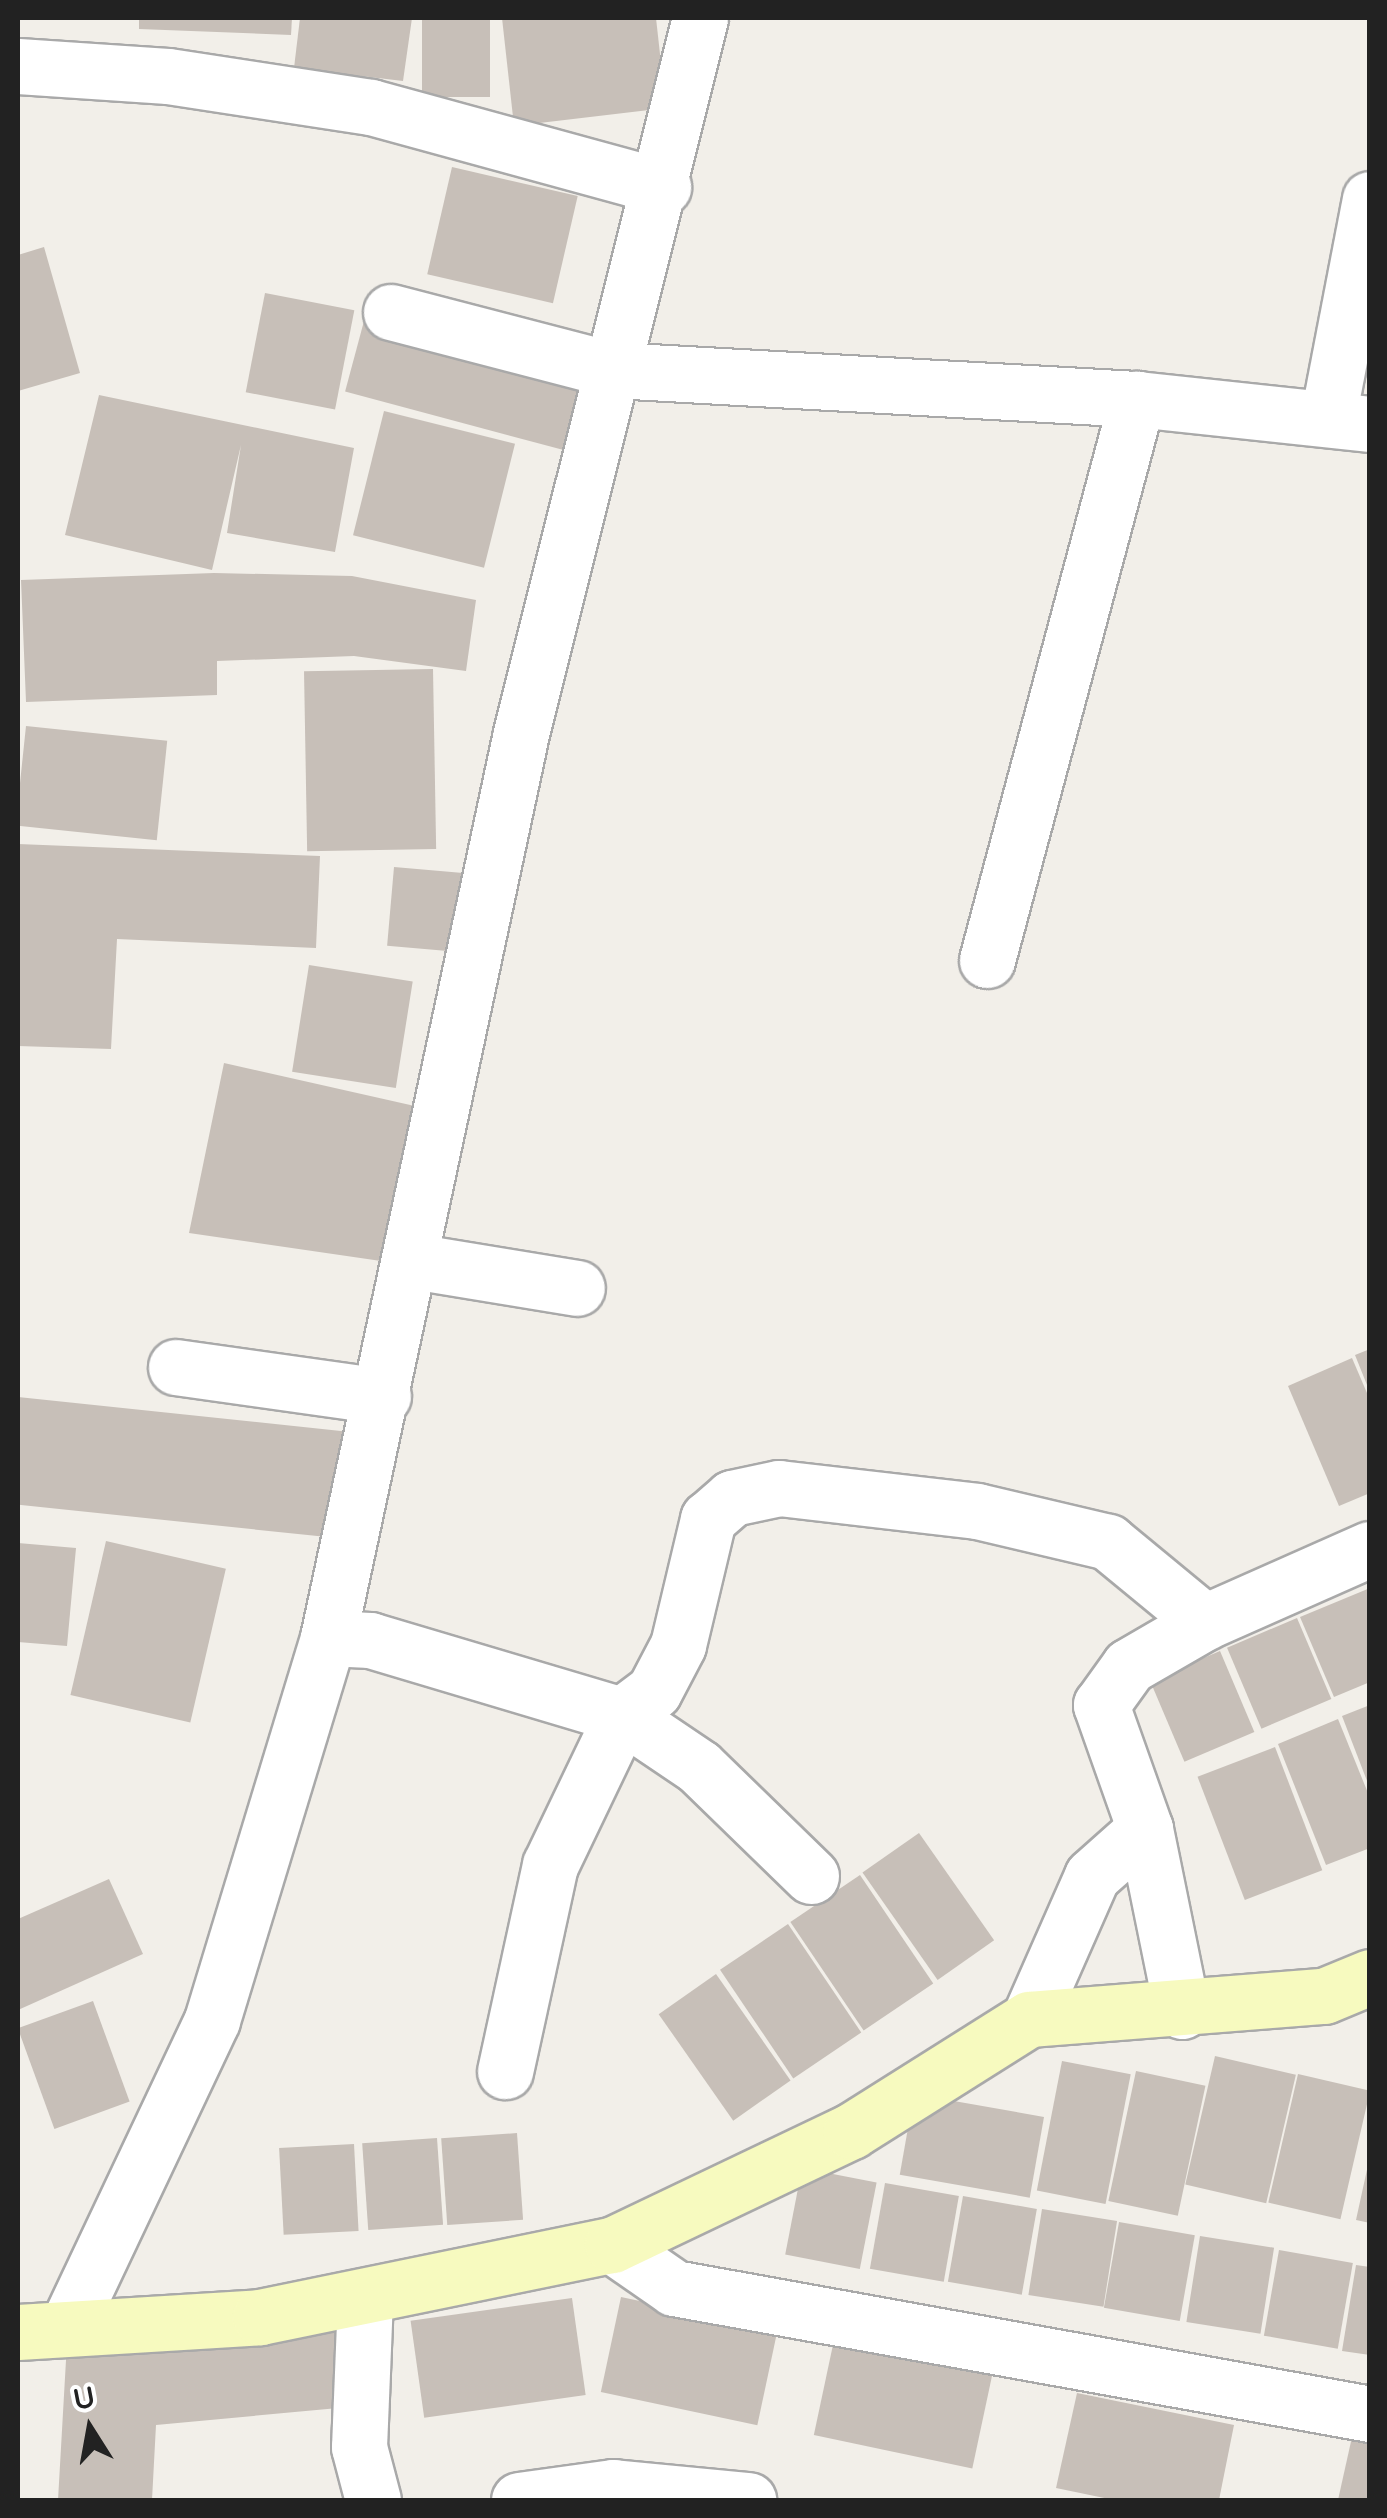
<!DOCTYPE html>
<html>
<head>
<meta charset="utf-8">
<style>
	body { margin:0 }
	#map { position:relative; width:1387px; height:2518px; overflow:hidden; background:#f2efe9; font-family:"Varela Round",sans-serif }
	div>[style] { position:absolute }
	.building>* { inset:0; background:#c7bfb8; transform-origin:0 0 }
	.roads { filter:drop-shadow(2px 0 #a9a9a9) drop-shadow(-2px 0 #a9a9a9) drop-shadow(0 2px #a9a9a9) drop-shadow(0 -2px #a9a9a9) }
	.street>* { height:55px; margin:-27.5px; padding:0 27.5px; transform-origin:27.5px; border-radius:27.5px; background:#fff }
	.secondary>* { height:55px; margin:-27.5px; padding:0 27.5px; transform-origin:27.5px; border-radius:27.5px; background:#f7fabf }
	span { translate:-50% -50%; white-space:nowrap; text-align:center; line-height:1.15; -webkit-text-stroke:8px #fff; paint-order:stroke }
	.frame { position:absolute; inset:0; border:20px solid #222; pointer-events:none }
	.north { position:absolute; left:40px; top:2378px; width:100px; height:100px; -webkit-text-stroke:8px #fff; paint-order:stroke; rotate:349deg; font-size:28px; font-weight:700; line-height:40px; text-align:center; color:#222 }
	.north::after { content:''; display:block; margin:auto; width:35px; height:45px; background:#222; clip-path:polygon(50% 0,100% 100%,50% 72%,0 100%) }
</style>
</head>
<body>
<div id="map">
	<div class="building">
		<div style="clip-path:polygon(139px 18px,292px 18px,291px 35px,139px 29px)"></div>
		<div style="clip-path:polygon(300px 18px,412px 18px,403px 81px,294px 68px)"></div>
		<div style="left:422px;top:18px;width:68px;height:79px"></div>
		<div style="clip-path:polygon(502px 18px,656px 18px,666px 108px,514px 126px)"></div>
		<div style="left:452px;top:167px;width:129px;height:110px;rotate:13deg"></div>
		<div style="clip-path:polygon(44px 247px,80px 373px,18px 391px,18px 255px)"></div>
		<div style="left:265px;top:293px;width:91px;height:101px;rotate:11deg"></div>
		<div style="left:364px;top:321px;width:235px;height:73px;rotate:15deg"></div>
		<div style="clip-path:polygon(99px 395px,354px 448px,335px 552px,227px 533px,241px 445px,212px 570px,65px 535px)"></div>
		<div style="left:384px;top:411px;width:135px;height:128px;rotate:14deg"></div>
		<div style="clip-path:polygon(214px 573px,352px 576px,476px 600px,466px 671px,354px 656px,217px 661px,217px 695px,26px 702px,21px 580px)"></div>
		<div style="left:433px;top:669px;width:180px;height:129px;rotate:89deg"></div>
		<div style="left:26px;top:726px;width:142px;height:100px;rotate:6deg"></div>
		<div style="clip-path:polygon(18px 844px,320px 856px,316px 948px,117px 939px,111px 1049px,18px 1046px)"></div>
		<div style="left:394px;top:867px;width:78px;height:79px;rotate:5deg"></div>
		<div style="left:309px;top:965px;width:105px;height:108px;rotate:9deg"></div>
		<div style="clip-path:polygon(224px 1063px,428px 1109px,381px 1261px,189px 1233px)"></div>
		<div style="clip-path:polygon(1370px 1349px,1370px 1390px,1369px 1390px,1355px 1355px)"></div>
		<div style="clip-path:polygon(1352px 1358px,1370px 1400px,1370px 1493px,1339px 1506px,1288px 1386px)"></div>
		<div style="left:18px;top:1397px;width:327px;height:107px;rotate:6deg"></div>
		<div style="left:106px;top:1541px;width:123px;height:158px;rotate:13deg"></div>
		<div style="clip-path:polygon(18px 1543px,76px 1548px,67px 1646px,18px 1642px)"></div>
		<div style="clip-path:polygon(1370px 1588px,1370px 1682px,1334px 1697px,1300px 1617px)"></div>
		<div style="left:1297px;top:1618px;width:88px;height:76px;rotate:67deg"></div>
		<div style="left:1220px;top:1651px;width:88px;height:76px;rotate:67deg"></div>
		<div style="clip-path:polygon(1370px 1705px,1370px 1786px,1369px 1786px,1342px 1716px)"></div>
		<div style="clip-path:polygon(1338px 1719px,1370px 1798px,1370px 1848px,1326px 1865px,1278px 1744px)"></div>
		<div style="left:1275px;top:1747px;width:132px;height:83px;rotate:69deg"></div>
		<div style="left:919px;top:1833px;width:131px;height:69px;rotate:55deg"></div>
		<div style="left:860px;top:1875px;width:131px;height:84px;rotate:56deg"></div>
		<div style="clip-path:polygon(109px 1879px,143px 1954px,18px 2010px,18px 1919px)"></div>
		<div style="left:788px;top:1924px;width:131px;height:82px;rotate:56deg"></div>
		<div style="left:716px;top:1974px;width:130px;height:70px;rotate:55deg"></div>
		<div style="left:93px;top:2001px;width:107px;height:80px;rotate:70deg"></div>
		<div style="left:1215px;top:2056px;width:83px;height:132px;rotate:13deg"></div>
		<div style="left:1062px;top:2061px;width:70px;height:132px;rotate:11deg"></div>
		<div style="left:1136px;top:2071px;width:71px;height:133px;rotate:12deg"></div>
		<div style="left:1298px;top:2074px;width:74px;height:132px;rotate:13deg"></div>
		<div style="left:914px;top:2094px;width:132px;height:82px;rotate:10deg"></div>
		<div style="left:517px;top:2133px;width:87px;height:76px;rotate:86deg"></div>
		<div style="left:437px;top:2138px;width:87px;height:75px;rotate:86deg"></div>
		<div style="left:354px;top:2144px;width:87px;height:75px;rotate:87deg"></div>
		<div style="clip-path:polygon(1368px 2165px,1370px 2165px,1370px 2223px,1356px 2220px)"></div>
		<div style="left:802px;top:2168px;width:76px;height:88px;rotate:11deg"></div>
		<div style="left:885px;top:2183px;width:75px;height:87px;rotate:10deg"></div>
		<div style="left:963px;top:2196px;width:75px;height:87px;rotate:10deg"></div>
		<div style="left:1042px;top:2209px;width:76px;height:87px;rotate:9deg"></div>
		<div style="left:1119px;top:2222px;width:77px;height:87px;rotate:10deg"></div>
		<div style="left:1200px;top:2236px;width:75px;height:87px;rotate:9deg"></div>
		<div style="left:1279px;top:2250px;width:75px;height:87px;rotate:10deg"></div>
		<div style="clip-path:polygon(1356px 2265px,1370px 2267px,1370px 2355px,1342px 2351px)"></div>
		<div style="left:621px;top:2297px;width:160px;height:97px;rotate:12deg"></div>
		<div style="clip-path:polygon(365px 2298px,360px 2406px,156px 2425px,152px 2500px,58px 2500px,68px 2325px)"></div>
		<div style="left:572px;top:2298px;width:98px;height:163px;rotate:82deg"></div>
		<div style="left:834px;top:2340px;width:162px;height:97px;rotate:12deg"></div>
		<div style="clip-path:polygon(1077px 2393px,1234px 2425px,1219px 2500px,1114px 2500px,1056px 2488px)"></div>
		<div style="clip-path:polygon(1352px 2437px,1370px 2441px,1370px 2500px,1338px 2500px)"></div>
	</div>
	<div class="roads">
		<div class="street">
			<div style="left:18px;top:66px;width:150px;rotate:3.8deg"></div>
			<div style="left:168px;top:76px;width:205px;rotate:8.7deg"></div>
			<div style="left:371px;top:107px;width:303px;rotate:15.3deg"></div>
			<div style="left:391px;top:312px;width:229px;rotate:14.6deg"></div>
			<div style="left:613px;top:370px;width:525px;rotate:3.17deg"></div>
			<div style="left:1137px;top:399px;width:234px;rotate:6.1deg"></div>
			<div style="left:1328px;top:417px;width:222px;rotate:-79.1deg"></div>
			<div style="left:987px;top:960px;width:581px;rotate:-75.03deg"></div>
			<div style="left:413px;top:1261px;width:166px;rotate:9.3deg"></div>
			<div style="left:176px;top:1367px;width:209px;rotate:8deg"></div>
			<div style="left:328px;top:1638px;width:42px;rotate:2.7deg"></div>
			<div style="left:370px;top:1640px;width:263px;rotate:16.6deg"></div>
			<div style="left:622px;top:1715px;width:166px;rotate:115.6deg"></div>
			<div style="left:550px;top:1865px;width:211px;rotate:102.3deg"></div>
			<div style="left:811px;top:1876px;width:156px;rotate:-135.8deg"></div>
			<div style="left:699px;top:1767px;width:93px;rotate:-146deg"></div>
			<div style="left:622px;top:1715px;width:40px;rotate:-37deg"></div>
			<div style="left:654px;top:1691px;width:52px;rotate:-62.4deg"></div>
			<div style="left:678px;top:1645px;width:130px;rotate:-76.6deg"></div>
			<div style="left:708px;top:1519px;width:32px;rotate:-41deg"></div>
			<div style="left:732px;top:1498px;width:48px;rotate:-12deg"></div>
			<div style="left:779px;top:1488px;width:199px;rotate:6.6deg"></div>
			<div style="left:977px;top:1511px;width:135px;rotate:13.3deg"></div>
			<div style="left:1108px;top:1542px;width:126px;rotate:39.5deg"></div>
			<div style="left:1182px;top:2011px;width:186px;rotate:-101.5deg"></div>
			<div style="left:1145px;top:1829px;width:132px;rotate:-109.5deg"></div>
			<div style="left:1101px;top:1705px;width:48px;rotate:-54.3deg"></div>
			<div style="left:1129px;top:1666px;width:88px;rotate:-30.1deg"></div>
			<div style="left:1205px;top:1622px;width:180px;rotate:-23.9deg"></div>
			<div style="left:1029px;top:2019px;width:156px;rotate:-66.2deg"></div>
			<div style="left:1092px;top:1876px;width:71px;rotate:-41.6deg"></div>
			<div style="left:612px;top:2245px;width:75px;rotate:34.7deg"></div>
			<div style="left:674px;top:2288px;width:707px;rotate:10.26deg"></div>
			<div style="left:365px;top:2298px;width:149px;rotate:92.3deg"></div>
			<div style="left:359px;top:2447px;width:55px;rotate:75.2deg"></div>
			<div style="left:68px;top:2325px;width:337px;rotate:-64.7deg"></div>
			<div style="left:212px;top:2020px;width:399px;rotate:-73.1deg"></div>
			<div style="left:328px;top:1638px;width:925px;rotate:-77.96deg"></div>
			<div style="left:521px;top:733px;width:737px;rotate:-75.94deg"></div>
			<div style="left:519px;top:2500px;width:95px;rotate:-7.9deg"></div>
			<div style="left:613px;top:2487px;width:136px;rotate:5.5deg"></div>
		</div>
		<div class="secondary">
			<div style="left:18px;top:2332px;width:242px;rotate:-3.5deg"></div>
			<div style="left:260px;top:2317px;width:359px;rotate:-11.6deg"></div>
			<div style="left:612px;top:2245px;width:265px;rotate:-25.5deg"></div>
			<div style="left:851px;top:2131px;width:210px;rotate:-32.2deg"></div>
			<div style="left:1029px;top:2019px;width:296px;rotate:-4.5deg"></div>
			<div style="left:1324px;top:1996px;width:50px;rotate:-22.4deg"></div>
		</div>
	</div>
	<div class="frame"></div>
	<div class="north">U</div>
</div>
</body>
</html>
